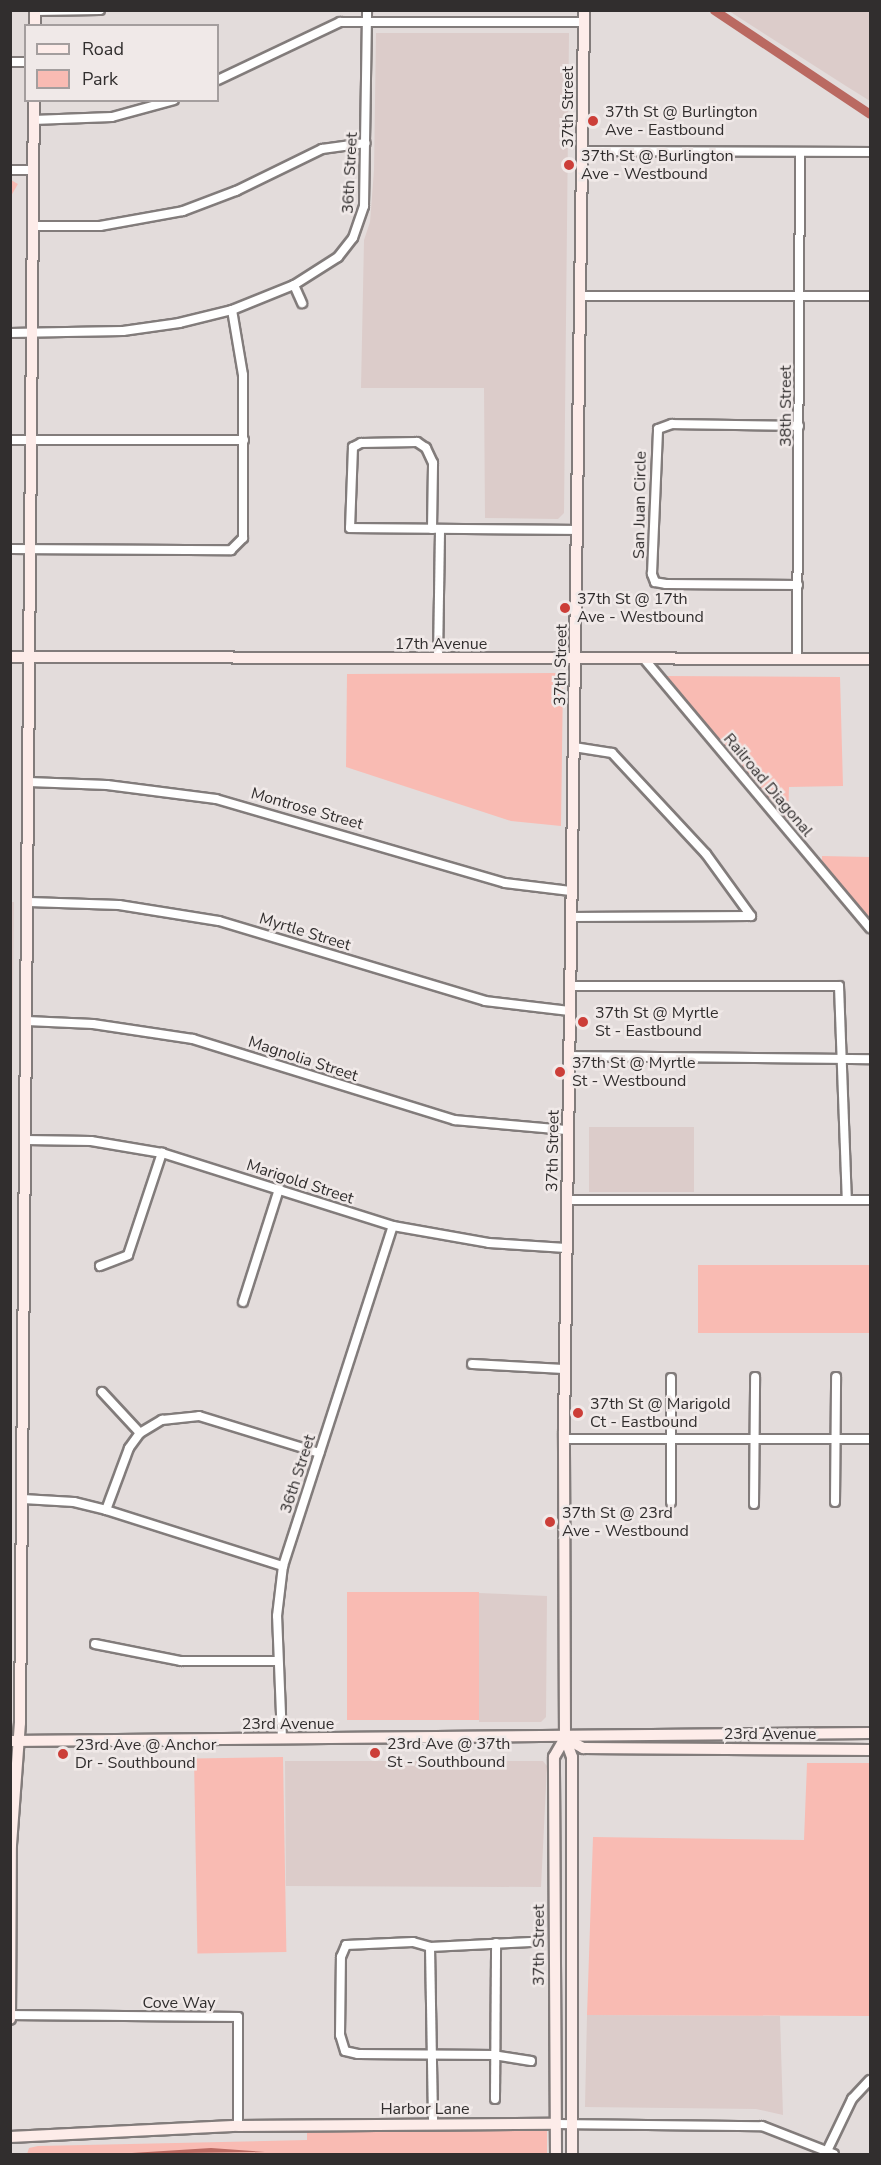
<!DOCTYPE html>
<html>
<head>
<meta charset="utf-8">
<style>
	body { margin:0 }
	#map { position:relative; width:881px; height:2165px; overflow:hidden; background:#e3dcdb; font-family:"Nunito Sans",sans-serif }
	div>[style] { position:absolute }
	.built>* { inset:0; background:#dcccca; transform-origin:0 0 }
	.green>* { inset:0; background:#f9bbb3; transform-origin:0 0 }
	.water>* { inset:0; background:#ba6961 }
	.canal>* { height:9px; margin:-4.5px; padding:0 4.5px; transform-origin:4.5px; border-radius:4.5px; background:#ba6961 }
	.roads { filter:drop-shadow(2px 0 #827c7b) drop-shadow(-2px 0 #827c7b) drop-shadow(0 2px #827c7b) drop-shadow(0 -2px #827c7b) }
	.street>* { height:8px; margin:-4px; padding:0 4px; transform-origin:4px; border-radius:4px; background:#fff }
	.secondary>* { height:10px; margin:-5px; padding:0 5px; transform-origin:5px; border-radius:5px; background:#fdece9 }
	.dots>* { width:16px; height:16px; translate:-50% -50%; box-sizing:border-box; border:3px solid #f0e9e8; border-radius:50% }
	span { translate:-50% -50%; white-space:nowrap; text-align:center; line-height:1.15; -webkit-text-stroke:5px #f0e9e8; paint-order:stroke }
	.street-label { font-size:16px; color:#312e2e }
	.poi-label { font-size:16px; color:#312e2e }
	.left { translate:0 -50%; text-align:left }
	.frame { position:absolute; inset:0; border:12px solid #312e2e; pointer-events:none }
	.legend { position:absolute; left:24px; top:24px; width:195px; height:78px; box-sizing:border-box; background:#f0e9e8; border:2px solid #a49e9e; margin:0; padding:8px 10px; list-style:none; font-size:18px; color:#312e2e }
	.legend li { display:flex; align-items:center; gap:12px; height:30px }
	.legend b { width:30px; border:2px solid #a49e9e }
</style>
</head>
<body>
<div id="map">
	<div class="built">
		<div style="clip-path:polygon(729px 11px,870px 11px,870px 101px,846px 86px)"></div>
		<div style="clip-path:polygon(376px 33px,569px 33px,564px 513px,558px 519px,485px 518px,484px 388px,361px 388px,364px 240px,370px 222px,374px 170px)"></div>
		<div style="clip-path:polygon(11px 902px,14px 902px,11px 1161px,10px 902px)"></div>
		<div style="left:589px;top:1127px;width:105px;height:65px"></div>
		<div style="clip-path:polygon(479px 1593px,547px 1596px,546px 1717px,541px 1722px,479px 1722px)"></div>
		<div style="clip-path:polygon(285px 1761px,543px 1761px,547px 1766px,541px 1887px,286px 1886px)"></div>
		<div style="clip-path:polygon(587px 2015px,780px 2016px,783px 2115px,756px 2109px,585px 2107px)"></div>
	</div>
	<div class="green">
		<div style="left:11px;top:180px;width:8px;height:89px;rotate:30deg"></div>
		<div style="clip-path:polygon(555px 673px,563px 679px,561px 826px,511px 821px,346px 767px,347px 674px)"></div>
		<div style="clip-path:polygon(664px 676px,840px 677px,843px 786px,789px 787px,788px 824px)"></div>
		<div style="clip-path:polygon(822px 856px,870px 857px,870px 921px,822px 864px)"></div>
		<div style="left:698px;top:1265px;width:172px;height:68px"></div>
		<div style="left:347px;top:1592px;width:132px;height:128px"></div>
		<div style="left:283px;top:1757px;width:195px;height:89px;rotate:89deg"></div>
		<div style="clip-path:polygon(807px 1763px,870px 1763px,870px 2016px,587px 2015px,593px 1837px,804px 1840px)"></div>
		<div style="clip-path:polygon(307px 2129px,547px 2130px,547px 2154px,27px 2154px,29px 2148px,38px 2146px,307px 2140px)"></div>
	</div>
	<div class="water">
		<div style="clip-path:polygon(211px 2148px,265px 2152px,116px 2154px)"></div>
	</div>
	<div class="canal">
		<div style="left:714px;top:10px;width:187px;rotate:33.7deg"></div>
	</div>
	<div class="roads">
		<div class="street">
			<div style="left:35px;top:11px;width:65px;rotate:-0.9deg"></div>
			<div style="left:10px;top:62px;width:16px"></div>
			<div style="left:218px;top:80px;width:135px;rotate:-25.4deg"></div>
			<div style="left:340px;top:22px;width:244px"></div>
			<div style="left:33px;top:120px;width:79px;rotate:-2.2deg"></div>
			<div style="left:112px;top:117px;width:64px;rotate:-15.3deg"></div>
			<div style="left:583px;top:151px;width:287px;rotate:0.2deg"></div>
			<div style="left:10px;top:170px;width:23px"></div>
			<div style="left:32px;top:226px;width:68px"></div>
			<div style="left:100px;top:226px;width:84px;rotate:-10.2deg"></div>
			<div style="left:183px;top:211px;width:57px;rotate:-20.7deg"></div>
			<div style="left:236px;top:191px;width:96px;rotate:-26deg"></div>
			<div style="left:322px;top:149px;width:44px;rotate:-7.8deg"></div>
			<div style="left:294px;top:285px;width:20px;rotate:66deg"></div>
			<div style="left:581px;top:296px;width:289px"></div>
			<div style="left:10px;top:333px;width:113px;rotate:-1deg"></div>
			<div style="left:123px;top:331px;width:57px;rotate:-8.1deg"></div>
			<div style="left:179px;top:323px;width:55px;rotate:-13.8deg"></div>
			<div style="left:232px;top:310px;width:67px;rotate:-22deg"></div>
			<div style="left:294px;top:285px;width:52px;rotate:-32.5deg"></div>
			<div style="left:338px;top:257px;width:24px;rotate:-52deg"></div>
			<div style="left:353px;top:238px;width:34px;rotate:-71deg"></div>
			<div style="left:364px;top:206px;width:196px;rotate:-89.1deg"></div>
			<div style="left:10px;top:440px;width:234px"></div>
			<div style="left:432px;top:529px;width:66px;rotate:-89.1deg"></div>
			<div style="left:433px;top:463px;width:17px;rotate:-115deg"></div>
			<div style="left:426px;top:448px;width:11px;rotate:-146deg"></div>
			<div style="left:417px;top:442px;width:56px;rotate:179deg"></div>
			<div style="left:361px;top:443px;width:9px;rotate:153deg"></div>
			<div style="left:353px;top:447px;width:81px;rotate:92.1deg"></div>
			<div style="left:350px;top:528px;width:228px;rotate:0.5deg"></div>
			<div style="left:10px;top:549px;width:221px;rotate:0.3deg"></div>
			<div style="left:231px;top:550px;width:17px;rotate:-45deg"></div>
			<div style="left:243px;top:538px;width:163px;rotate:-90deg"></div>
			<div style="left:243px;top:375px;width:66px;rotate:-99.6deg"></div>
			<div style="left:798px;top:585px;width:132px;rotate:-179.6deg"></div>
			<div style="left:666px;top:584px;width:11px;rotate:-170deg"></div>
			<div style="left:655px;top:582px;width:9px;rotate:-111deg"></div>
			<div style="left:652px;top:574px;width:145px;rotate:-87.6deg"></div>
			<div style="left:658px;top:429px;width:15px;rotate:-20deg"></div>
			<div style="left:672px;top:424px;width:127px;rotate:0.9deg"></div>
			<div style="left:438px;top:659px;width:130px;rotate:-89.1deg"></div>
			<div style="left:645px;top:660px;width:350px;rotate:50deg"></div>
			<div style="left:797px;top:660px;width:508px;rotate:-89.66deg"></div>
			<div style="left:29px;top:782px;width:78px;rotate:2.2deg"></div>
			<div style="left:107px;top:785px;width:110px;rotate:7.3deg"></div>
			<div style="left:216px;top:799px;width:301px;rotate:16.2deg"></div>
			<div style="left:505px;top:883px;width:66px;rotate:6.9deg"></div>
			<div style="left:29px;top:902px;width:90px;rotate:1.9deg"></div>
			<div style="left:119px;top:905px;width:101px;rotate:9.1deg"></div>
			<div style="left:219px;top:921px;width:278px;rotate:16.7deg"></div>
			<div style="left:485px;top:1001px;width:85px;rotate:6.8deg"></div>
			<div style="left:571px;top:917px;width:180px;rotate:-0.3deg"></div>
			<div style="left:751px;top:916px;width:77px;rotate:-126deg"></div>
			<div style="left:706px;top:854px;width:138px;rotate:-132.9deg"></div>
			<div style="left:612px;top:753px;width:37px;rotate:-171deg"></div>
			<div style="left:569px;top:986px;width:270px"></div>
			<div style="left:839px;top:986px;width:214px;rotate:87.9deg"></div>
			<div style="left:27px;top:1021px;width:66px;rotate:2.6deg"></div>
			<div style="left:93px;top:1024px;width:101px;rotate:8.5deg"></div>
			<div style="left:193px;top:1039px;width:274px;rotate:17.2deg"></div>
			<div style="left:455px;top:1120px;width:113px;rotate:5.1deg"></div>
			<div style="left:569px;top:1056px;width:301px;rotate:0.6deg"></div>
			<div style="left:26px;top:1140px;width:65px;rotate:0.9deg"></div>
			<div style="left:91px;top:1141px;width:72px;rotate:9.6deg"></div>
			<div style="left:162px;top:1153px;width:242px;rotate:17.5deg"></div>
			<div style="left:393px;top:1226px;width:97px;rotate:10deg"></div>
			<div style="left:489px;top:1243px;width:77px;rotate:3.7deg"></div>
			<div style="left:567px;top:1200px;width:303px"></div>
			<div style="left:100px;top:1266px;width:30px;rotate:-21deg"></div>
			<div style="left:128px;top:1255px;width:108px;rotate:-71.6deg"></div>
			<div style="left:243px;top:1302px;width:119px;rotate:-72.3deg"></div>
			<div style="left:472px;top:1364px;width:92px;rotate:3.1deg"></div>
			<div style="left:102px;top:1392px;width:56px;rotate:47.2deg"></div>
			<div style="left:564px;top:1439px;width:306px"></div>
			<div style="left:23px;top:1499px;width:51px;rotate:3.4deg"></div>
			<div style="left:74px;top:1502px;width:33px;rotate:14deg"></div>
			<div style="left:106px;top:1510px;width:186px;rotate:17.6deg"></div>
			<div style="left:671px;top:1502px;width:124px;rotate:-90deg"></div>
			<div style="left:835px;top:1502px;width:125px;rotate:-89.5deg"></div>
			<div style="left:754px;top:1504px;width:127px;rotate:-89.5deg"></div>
			<div style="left:106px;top:1510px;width:66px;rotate:-69.6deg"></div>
			<div style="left:129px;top:1448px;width:19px;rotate:-54deg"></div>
			<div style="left:140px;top:1433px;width:26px;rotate:-31deg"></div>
			<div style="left:162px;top:1420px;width:37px;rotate:-6deg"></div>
			<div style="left:199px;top:1416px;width:126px;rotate:17.1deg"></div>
			<div style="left:95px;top:1644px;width:88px;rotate:11.2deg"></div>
			<div style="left:181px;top:1661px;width:97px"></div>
			<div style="left:282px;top:1739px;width:123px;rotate:-92.3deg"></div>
			<div style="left:277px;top:1616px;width:50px;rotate:-83.2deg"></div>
			<div style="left:283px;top:1566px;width:357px;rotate:-72.1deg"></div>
			<div style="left:430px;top:1947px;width:177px;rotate:89deg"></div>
			<div style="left:11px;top:2015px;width:227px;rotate:0.5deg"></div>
			<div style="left:238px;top:2017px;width:109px;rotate:90deg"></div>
			<div style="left:531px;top:2061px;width:36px;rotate:-171deg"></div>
			<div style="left:495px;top:2055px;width:137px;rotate:-179.6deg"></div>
			<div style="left:358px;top:2054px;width:13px;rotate:-167deg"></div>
			<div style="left:345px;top:2051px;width:17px;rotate:-107deg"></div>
			<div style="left:340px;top:2035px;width:78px;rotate:-89.3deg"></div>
			<div style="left:341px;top:1957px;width:13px;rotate:-67deg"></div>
			<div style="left:346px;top:1945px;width:67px;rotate:-2.6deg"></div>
			<div style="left:413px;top:1942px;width:18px;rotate:16deg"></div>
			<div style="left:430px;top:1947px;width:101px;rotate:-2.8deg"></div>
			<div style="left:495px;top:2099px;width:156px;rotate:-89.6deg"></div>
			<div style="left:555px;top:2124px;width:207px;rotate:0.6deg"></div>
			<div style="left:762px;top:2126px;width:77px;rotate:21.3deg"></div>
			<div style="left:827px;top:2151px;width:58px;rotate:-64.3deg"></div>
			<div style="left:852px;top:2099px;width:26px;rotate:-47deg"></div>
		</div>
		<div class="secondary">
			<div style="left:35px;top:26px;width:16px;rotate:-90deg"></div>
			<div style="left:10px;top:657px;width:860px;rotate:0.13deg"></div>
			<div style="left:565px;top:1738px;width:21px;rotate:29deg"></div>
			<div style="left:583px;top:1748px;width:287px;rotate:0.4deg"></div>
			<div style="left:10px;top:1741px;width:860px;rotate:-0.53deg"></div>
			<div style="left:10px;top:2019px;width:174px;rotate:-89.7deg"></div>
			<div style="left:11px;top:1845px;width:122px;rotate:-85.8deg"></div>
			<div style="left:20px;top:1723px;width:1623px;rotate:-89.51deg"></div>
			<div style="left:10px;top:2137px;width:228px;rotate:-2.8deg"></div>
			<div style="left:238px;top:2126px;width:317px;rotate:-0.4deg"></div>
			<div style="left:556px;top:2154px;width:397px;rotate:-90.3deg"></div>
			<div style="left:554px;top:1757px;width:22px;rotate:-60deg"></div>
			<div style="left:572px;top:2154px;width:397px;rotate:-90deg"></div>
			<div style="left:572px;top:1757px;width:20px;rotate:-110deg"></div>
			<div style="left:565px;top:1738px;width:307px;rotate:-90.2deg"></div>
			<div style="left:564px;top:1431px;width:1421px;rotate:-89.19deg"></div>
		</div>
	</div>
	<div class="dots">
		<div style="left:593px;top:121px;background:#cc3e38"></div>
		<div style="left:569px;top:165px;background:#cc3e38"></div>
		<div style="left:565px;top:608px;background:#cc3e38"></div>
		<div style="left:583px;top:1022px;background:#cc3e38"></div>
		<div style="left:560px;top:1072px;background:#cc3e38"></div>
		<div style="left:578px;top:1413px;background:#cc3e38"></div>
		<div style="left:550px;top:1522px;background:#cc3e38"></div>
		<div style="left:375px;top:1753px;background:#cc3e38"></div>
		<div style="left:63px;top:1754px;background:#cc3e38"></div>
	</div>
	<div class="street-label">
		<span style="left:568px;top:107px;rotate:-90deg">37th Street</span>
		<span style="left:350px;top:173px;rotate:-87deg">36th Street</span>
		<span style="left:786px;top:406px;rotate:-90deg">38th Street</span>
		<span style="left:640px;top:505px;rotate:-89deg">San Juan Circle</span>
		<span style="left:441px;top:644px">17th Avenue</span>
		<span style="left:561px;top:665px;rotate:-89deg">37th Street</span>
		<span style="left:768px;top:785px;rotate:50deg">Railroad Diagonal</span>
		<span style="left:307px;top:809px;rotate:16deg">Montrose Street</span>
		<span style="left:305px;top:932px;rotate:17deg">Myrtle Street</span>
		<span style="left:303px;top:1059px;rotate:18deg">Magnolia Street</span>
		<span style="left:553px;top:1151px;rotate:-89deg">37th Street</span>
		<span style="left:300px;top:1182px;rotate:18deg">Marigold Street</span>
		<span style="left:298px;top:1474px;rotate:-72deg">36th Street</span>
		<span style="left:288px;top:1724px">23rd Avenue</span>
		<span style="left:770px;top:1734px">23rd Avenue</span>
		<span style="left:539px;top:1945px;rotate:-90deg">37th Street</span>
		<span style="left:179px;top:2003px">Cove Way</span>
		<span style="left:425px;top:2109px">Harbor Lane</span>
	</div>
	<div class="poi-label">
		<span class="left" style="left:605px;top:121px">37th St @ Burlington<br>Ave - Eastbound</span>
		<span class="left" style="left:581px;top:165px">37th St @ Burlington<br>Ave - Westbound</span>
		<span class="left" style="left:577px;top:608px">37th St @ 17th<br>Ave - Westbound</span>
		<span class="left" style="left:595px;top:1022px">37th St @ Myrtle<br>St - Eastbound</span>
		<span class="left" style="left:572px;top:1072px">37th St @ Myrtle<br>St - Westbound</span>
		<span class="left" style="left:590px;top:1413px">37th St @ Marigold<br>Ct - Eastbound</span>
		<span class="left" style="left:562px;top:1522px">37th St @ 23rd<br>Ave - Westbound</span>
		<span class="left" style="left:387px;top:1753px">23rd Ave @ 37th<br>St - Southbound</span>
		<span class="left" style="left:75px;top:1754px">23rd Ave @ Anchor<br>Dr - Southbound</span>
	</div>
	<div class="frame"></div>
	<ul class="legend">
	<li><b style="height:8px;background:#fdece9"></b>Road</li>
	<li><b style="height:16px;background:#f9bbb3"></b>Park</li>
	</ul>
</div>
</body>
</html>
